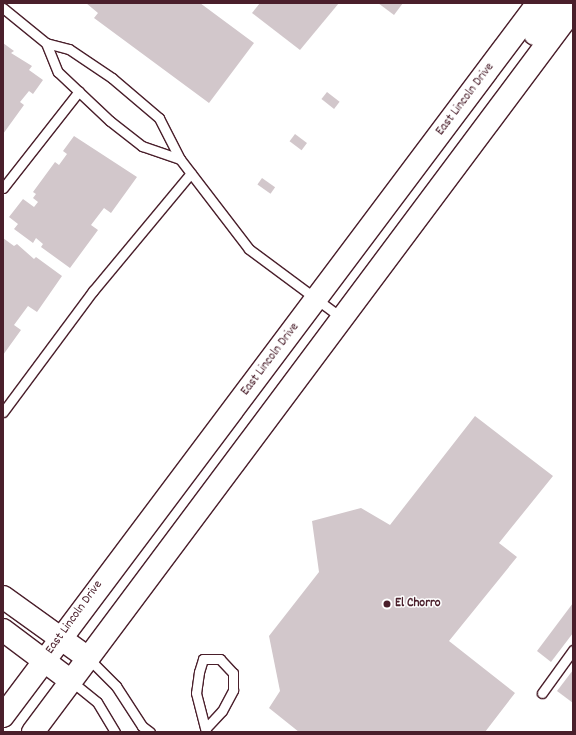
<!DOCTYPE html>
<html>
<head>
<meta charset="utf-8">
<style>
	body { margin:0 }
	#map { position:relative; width:576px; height:735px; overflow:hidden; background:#fff; font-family:Dekko,sans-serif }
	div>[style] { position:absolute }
	.building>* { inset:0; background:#d2c7cb; transform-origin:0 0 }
	.roads { filter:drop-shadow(1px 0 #4a1f2b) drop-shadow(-1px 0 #4a1f2b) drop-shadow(0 1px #4a1f2b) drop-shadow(0 -1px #4a1f2b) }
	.lane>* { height:9px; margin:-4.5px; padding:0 4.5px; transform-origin:4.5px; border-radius:4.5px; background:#fff }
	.secondary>* { height:22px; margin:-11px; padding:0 11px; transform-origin:11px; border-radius:11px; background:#fff }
	.dots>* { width:11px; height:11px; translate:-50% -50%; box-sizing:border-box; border:2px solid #fff; border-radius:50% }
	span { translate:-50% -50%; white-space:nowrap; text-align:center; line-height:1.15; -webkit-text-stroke:3px #fff; paint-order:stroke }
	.street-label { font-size:13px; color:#4a1f2b }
	.poi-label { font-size:13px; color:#4a1f2b; font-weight:700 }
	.left { translate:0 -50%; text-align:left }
	.frame { position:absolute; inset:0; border:4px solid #4a1f2b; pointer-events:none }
</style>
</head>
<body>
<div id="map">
	<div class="building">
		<div style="clip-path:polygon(86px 3px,200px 3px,254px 43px,209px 103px,94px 18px,98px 13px)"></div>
		<div style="clip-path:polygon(260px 3px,339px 3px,300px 50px,252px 13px)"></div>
		<div style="clip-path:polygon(378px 3px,403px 3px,394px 15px)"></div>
		<div style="clip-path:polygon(3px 43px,14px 51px,11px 53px,32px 66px,29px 70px,43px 80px,33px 94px,29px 91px,20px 102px,24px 105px,3px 134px)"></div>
		<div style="left:327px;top:92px;width:16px;height:9px;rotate:38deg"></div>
		<div style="left:295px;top:134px;width:15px;height:9px;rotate:37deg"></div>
		<div style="clip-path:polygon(74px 136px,137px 177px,111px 213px,104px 208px,91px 225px,98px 230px,70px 268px,41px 247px,43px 244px,36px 238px,33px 243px,14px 229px,18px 224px,9px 217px,23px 199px,34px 207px,38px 202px,33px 198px,36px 194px,33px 192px,55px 162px,59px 165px,67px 154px,63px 151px)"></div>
		<div style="left:262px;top:178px;width:16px;height:8px;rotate:35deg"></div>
		<div style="clip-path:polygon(3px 238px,14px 246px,17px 244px,34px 259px,36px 257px,62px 276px,37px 312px,28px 306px,14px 325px,21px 330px,3px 355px)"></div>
		<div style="clip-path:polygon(475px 416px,553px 476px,499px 543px,517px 557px,449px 641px,515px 693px,485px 732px,299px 732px,269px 708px,280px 691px,269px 636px,319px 572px,312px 521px,361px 508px,390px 525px)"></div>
		<div style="clip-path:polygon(573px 603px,573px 633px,551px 662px,537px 651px)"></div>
		<div style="clip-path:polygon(573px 670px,573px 703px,557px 691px)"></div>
	</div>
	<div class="roads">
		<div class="lane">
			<div style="left:3px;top:8px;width:55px;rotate:39.1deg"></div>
			<div style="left:46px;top:43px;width:24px;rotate:15deg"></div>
			<div style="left:69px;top:49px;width:52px;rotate:34deg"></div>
			<div style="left:112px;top:78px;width:62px;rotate:40.4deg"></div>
			<div style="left:159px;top:118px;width:46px;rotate:62.9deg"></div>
			<div style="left:180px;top:159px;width:113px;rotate:52.5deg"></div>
			<div style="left:249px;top:249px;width:116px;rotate:36.6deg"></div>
			<div style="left:46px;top:43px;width:31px;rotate:68deg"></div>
			<div style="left:58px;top:72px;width:71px;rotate:43.3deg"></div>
			<div style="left:110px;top:121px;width:41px;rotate:38deg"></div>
			<div style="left:142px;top:146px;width:40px;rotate:18.9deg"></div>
			<div style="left:3px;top:188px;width:123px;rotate:-51.9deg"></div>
			<div style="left:3px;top:412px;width:151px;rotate:-53.4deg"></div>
			<div style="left:93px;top:291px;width:153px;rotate:-50.3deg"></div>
			<div style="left:88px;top:658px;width:40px;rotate:45deg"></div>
			<div style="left:116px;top:686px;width:48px;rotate:57deg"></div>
			<div style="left:142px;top:726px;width:10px;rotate:37deg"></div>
			<div style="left:71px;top:681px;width:33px;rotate:39deg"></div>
			<div style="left:97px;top:702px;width:35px;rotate:59deg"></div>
			<div style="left:542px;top:693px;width:53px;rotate:-54.2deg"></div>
			<div style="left:206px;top:728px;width:23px;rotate:-47deg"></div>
			<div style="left:222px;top:711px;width:24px;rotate:-62deg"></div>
			<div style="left:233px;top:690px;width:17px;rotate:-90deg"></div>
			<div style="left:233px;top:673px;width:19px;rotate:-133deg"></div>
			<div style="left:220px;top:659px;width:17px;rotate:180deg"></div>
			<div style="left:203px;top:659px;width:14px;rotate:107deg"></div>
			<div style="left:199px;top:672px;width:21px;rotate:98deg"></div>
			<div style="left:196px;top:693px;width:40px;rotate:75.6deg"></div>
		</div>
		<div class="secondary">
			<div style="left:535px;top:34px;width:38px;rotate:-55deg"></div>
			<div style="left:3px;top:597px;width:105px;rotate:35.7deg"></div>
			<div style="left:3px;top:630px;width:85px;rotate:36.9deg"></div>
			<div style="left:3px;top:716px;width:891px;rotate:-53.12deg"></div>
			<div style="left:33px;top:732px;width:902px;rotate:-53.24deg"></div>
		</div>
	</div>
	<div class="dots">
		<div style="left:387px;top:604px;background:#4a1f2b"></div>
	</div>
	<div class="street-label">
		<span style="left:466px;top:100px;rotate:-53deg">East Lincoln Drive</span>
		<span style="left:271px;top:360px;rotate:-53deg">East Lincoln Drive</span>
		<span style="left:75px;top:618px;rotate:-54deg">East Lincoln Drive</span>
	</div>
	<div class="poi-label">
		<span class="left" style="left:395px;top:604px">El Chorro</span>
	</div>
	<div class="frame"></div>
</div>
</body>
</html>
